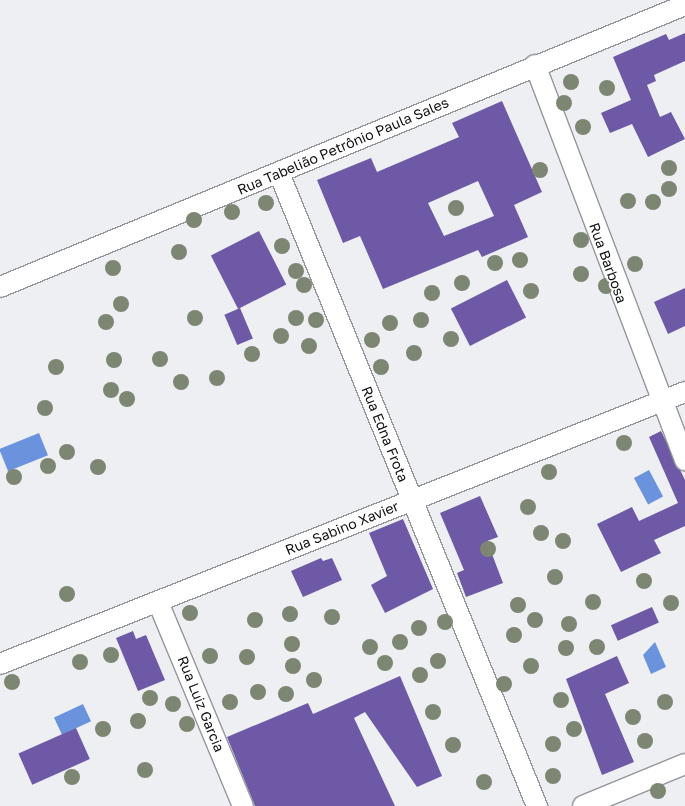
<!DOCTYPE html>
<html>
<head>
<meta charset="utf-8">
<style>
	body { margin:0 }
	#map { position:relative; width:685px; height:806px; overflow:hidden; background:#edeff3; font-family:"Golos Text",sans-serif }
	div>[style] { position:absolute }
	.water>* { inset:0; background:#6b93dd; transform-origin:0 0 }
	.building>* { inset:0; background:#6d59a6; transform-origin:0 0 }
	.roads { filter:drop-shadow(1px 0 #94969a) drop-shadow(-1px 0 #94969a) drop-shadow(0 1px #94969a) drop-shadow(0 -1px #94969a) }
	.minor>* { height:20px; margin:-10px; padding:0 10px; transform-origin:10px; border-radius:10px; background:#fff }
	.trees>* { width:16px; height:16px; margin:-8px; border-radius:50%; background:#7d8573 }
	span { translate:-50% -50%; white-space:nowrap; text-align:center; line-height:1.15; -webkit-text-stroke:4px #fff; paint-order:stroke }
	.street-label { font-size:14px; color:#101113 }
</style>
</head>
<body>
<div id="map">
	<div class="water">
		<div style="left:39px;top:433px;width:24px;height:43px;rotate:68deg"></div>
		<div style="left:649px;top:470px;width:30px;height:17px;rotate:62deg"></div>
		<div style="clip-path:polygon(655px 642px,666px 667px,651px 674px,643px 655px)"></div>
		<div style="left:83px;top:704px;width:19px;height:32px;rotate:65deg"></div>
	</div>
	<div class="building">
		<div style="clip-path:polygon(685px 33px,685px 61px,654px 75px,656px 81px,647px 85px,660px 117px,671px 112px,685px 139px,648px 157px,632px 124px,610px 133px,601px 113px,631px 100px,613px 57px,666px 34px,669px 40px)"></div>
		<div style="clip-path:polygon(evenodd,502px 101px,542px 192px,514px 205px,528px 237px,482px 257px,478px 250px,383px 289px,360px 236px,343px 243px,317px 180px,371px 158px,377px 172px,459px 137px,452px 123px,502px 101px,478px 181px,494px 216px,444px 236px,428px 203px,478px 181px)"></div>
		<div style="left:259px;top:231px;width:60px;height:54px;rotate:63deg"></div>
		<div style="left:507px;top:280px;width:42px;height:63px;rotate:63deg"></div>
		<div style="clip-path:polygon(685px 288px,685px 326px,668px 334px,654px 302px)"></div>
		<div style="left:240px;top:308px;width:33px;height:17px;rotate:67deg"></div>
		<div style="clip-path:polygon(661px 431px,685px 480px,685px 526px,654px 540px,661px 553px,621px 572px,597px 524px,632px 507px,639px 521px,678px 503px,649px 437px)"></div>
		<div style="clip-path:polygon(480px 496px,498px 537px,487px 541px,503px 583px,466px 597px,457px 573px,464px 570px,440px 513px)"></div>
		<div style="clip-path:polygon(403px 519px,433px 589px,385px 613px,371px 585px,387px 576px,369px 533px)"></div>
		<div style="clip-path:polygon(321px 558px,323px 561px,332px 558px,342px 580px,303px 597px,291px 571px)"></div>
		<div style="left:652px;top:607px;width:17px;height:45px;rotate:66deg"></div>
		<div style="clip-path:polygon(133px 631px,136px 639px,146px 635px,165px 680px,138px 691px,116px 638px)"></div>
		<div style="clip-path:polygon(617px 656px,629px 683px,605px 694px,634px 762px,602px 775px,566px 679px)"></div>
		<div style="clip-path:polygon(400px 676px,442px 776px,417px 787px,365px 712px,354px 718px,395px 806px,255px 806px,227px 737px,308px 703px,313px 714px)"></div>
		<div style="left:76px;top:728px;width:34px;height:63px;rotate:66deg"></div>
	</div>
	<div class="roads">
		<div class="minor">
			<div style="left:535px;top:65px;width:423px;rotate:69.2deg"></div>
			<div style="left:279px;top:173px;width:684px;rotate:67.83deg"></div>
			<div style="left:0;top:287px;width:741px;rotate:-22.38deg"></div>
			<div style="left:158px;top:602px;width:221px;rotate:67.4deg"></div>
			<div style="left:0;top:664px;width:737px;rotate:-21.66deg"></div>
			<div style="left:583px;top:806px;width:110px;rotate:-22.4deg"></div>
		</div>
	</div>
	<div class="trees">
		<div style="left:571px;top:82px"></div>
		<div style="left:607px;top:88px"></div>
		<div style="left:564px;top:103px"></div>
		<div style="left:583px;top:127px"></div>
		<div style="left:669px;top:168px"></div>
		<div style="left:540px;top:170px"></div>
		<div style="left:669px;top:189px"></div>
		<div style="left:628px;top:201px"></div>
		<div style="left:653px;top:202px"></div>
		<div style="left:266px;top:203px"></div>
		<div style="left:456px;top:208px"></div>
		<div style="left:232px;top:212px"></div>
		<div style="left:194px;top:220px"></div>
		<div style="left:581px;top:240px"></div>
		<div style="left:282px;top:246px"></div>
		<div style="left:179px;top:252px"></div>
		<div style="left:520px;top:260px"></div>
		<div style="left:495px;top:263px"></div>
		<div style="left:635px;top:264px"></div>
		<div style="left:113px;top:268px"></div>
		<div style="left:296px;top:271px"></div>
		<div style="left:581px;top:274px"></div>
		<div style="left:462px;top:283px"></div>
		<div style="left:304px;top:285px"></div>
		<div style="left:606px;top:286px"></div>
		<div style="left:531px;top:291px"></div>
		<div style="left:432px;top:293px"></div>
		<div style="left:121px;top:304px"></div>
		<div style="left:195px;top:318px"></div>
		<div style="left:296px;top:318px"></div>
		<div style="left:316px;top:320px"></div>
		<div style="left:421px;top:320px"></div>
		<div style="left:106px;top:322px"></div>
		<div style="left:390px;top:323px"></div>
		<div style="left:281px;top:336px"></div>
		<div style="left:451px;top:339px"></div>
		<div style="left:372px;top:340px"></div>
		<div style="left:309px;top:346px"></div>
		<div style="left:414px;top:353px"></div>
		<div style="left:252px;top:354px"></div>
		<div style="left:160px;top:359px"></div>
		<div style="left:114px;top:360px"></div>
		<div style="left:56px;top:367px"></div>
		<div style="left:381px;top:367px"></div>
		<div style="left:217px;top:378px"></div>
		<div style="left:181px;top:382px"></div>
		<div style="left:111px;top:390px"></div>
		<div style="left:127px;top:399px"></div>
		<div style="left:45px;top:408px"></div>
		<div style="left:624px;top:443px"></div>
		<div style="left:67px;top:452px"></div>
		<div style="left:48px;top:466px"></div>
		<div style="left:98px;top:467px"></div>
		<div style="left:549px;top:472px"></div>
		<div style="left:14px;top:477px"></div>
		<div style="left:528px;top:507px"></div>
		<div style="left:541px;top:533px"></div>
		<div style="left:563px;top:541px"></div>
		<div style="left:488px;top:549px"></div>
		<div style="left:555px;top:577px"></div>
		<div style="left:644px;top:581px"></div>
		<div style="left:67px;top:594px"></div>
		<div style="left:593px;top:602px"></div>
		<div style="left:671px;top:603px"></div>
		<div style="left:518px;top:605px"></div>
		<div style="left:190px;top:613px"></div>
		<div style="left:290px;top:614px"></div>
		<div style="left:332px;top:617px"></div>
		<div style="left:255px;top:620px"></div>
		<div style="left:535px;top:620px"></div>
		<div style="left:445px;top:622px"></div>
		<div style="left:569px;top:624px"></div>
		<div style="left:419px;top:628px"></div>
		<div style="left:514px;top:635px"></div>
		<div style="left:400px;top:642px"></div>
		<div style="left:292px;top:644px"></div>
		<div style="left:370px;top:647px"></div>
		<div style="left:597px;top:647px"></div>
		<div style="left:566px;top:648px"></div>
		<div style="left:111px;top:655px"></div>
		<div style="left:210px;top:656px"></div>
		<div style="left:247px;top:657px"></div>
		<div style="left:438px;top:661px"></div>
		<div style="left:80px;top:662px"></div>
		<div style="left:385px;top:663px"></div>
		<div style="left:293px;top:666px"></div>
		<div style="left:531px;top:666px"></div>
		<div style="left:420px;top:675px"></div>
		<div style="left:314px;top:680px"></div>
		<div style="left:12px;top:682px"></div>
		<div style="left:504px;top:684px"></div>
		<div style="left:258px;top:692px"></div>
		<div style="left:286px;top:694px"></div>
		<div style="left:150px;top:698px"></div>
		<div style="left:561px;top:700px"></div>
		<div style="left:230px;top:702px"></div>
		<div style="left:665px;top:702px"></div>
		<div style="left:173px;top:704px"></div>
		<div style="left:433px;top:712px"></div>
		<div style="left:633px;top:717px"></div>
		<div style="left:138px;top:721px"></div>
		<div style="left:187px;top:724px"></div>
		<div style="left:103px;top:729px"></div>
		<div style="left:574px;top:729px"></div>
		<div style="left:645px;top:741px"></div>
		<div style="left:553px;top:744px"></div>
		<div style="left:453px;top:745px"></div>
		<div style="left:145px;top:770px"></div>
		<div style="left:553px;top:776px"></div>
		<div style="left:72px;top:777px"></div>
		<div style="left:484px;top:782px"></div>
		<div style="left:658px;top:791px"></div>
	</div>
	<div class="street-label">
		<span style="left:343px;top:146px;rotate:-23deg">Rua Tabelião Petrônio Paula Sales</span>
		<span style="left:608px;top:263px;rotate:70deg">Rua Barbosa</span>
		<span style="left:385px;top:434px;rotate:68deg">Rua Edna Frota</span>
		<span style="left:342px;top:528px;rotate:-22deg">Rua Sabino Xavier</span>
		<span style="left:201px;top:704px;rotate:68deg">Rua Luiz Garcia</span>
	</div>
</div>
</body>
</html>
